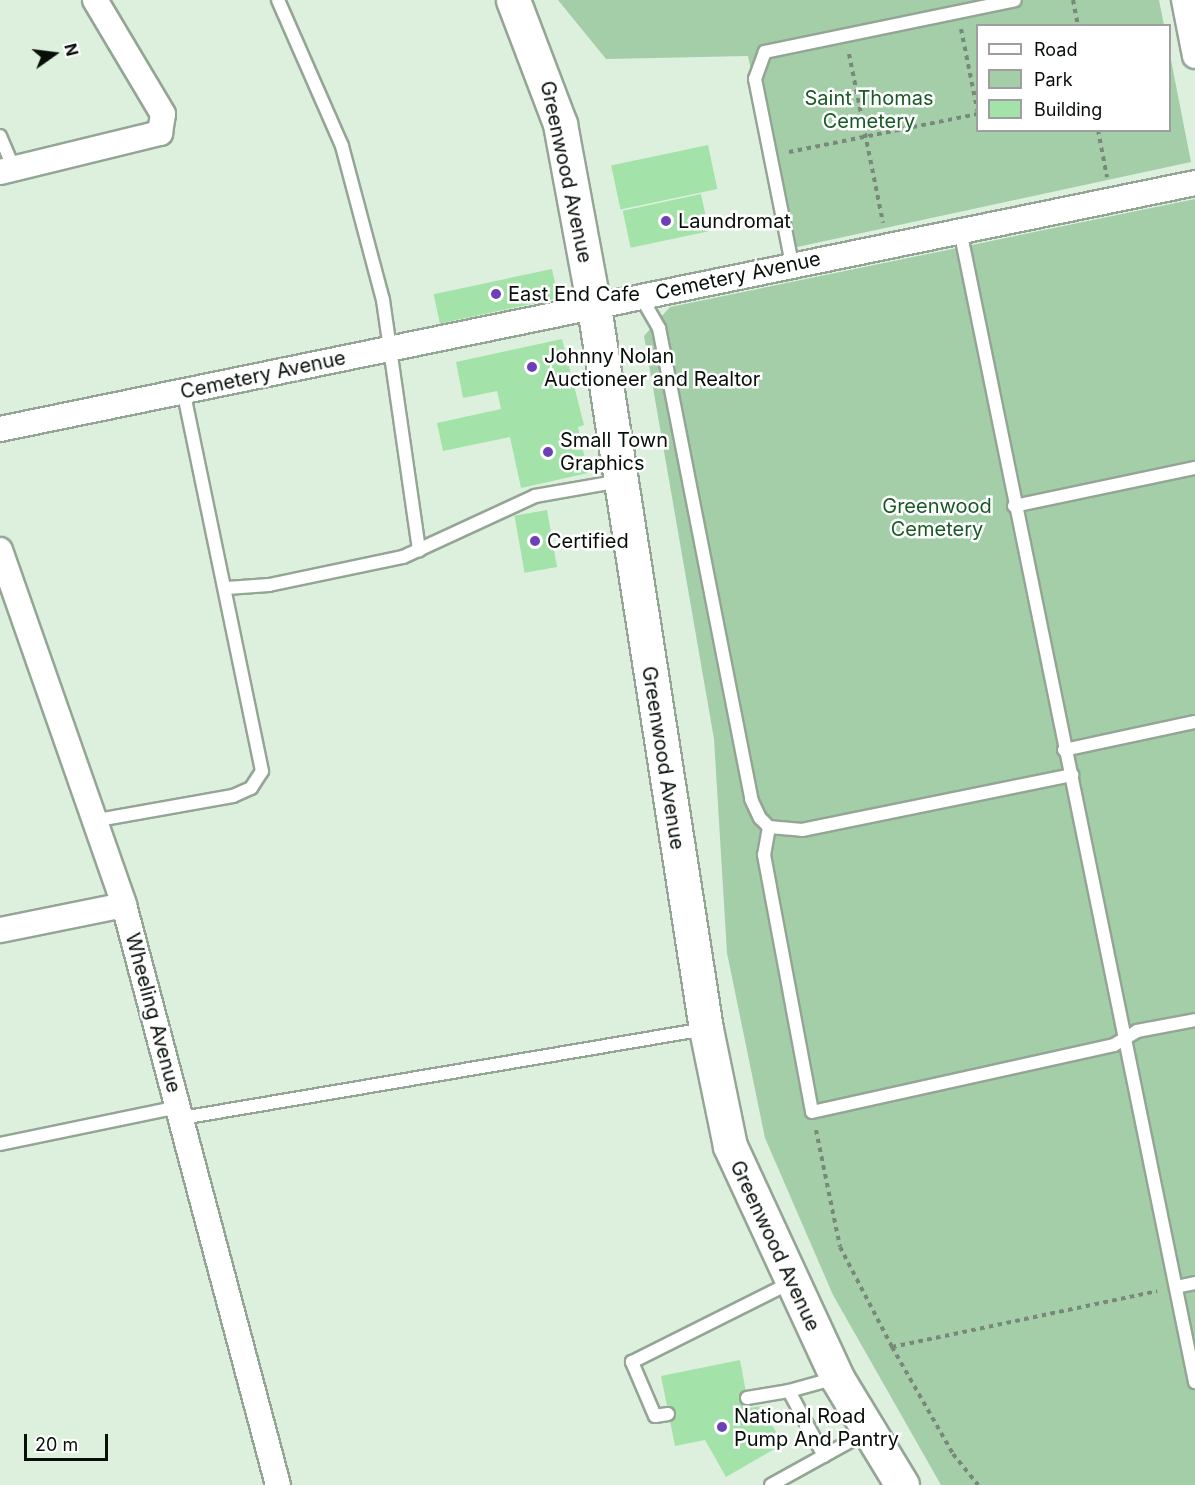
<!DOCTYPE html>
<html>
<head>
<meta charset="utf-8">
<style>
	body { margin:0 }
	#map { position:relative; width:1195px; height:1485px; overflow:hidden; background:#ddf0de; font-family:Inter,sans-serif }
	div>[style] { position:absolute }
	.green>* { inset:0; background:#a3cea7 }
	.building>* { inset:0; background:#a3e2a9; transform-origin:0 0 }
	.path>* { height:4px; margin-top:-2px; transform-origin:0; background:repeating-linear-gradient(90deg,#7a887b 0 4.5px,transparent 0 9px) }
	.roads { filter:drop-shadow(2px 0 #94a595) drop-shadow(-2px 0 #94a595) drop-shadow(0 2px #94a595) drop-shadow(0 -2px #94a595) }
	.service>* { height:12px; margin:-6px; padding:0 6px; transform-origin:6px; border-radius:6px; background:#fff }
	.minor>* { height:24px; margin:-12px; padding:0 12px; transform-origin:12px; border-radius:12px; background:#fff }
	.primary>* { height:33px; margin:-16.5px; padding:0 16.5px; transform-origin:16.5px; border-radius:16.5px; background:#fff }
	.dots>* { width:16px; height:16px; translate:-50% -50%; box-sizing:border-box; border:3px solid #fff; border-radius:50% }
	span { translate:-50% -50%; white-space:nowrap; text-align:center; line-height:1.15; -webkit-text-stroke:5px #fff; paint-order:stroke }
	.park-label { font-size:20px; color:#185a26 }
	.street-label { font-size:20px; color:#080f09 }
	.poi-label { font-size:20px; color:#080f09 }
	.left { translate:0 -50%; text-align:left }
	.legend { position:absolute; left:976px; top:24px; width:195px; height:108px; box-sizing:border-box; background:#fff; border:2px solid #9c9f9d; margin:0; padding:8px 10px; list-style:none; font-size:18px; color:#080f09 }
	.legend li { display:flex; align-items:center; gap:12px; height:30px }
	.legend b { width:30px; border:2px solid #9c9f9d }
	.north { position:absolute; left:24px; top:24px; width:60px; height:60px; -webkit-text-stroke:4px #fff; paint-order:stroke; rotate:76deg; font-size:16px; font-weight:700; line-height:24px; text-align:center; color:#080f09 }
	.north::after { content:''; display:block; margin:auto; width:21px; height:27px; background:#080f09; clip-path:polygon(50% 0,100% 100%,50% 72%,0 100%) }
	.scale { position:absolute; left:24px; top:1434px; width:84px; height:27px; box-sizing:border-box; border:3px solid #080f09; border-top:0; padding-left:8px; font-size:18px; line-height:21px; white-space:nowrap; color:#080f09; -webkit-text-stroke:4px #fff; paint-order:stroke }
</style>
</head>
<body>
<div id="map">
	<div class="green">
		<div style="clip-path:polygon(558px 0,1159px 0,1164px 25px,978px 26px,978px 130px,1170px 130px,1170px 55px,1191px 162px,788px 249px,748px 56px,606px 59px)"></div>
		<div style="clip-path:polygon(1195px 199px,1195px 1485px,941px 1485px,833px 1295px,765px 1138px,727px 953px,714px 739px,644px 336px,670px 307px)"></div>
	</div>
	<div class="building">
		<div style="left:708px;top:145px;width:45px;height:99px;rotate:78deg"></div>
		<div style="left:701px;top:194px;width:38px;height:80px;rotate:78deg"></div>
		<div style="left:552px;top:269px;width:30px;height:121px;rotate:78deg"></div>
		<div style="clip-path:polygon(562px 339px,584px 425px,578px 427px,588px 473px,521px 488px,510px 437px,443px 451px,437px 423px,501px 409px,497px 391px,463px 398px,456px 362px)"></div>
		<div style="left:547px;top:510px;width:58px;height:33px;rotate:80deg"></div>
		<div style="clip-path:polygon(740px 1360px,749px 1408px,761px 1406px,783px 1444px,726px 1477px,705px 1440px,675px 1446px,661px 1376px)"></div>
	</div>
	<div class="path">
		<div style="left:1073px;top:0;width:26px;rotate:79deg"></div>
		<div style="left:961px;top:29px;width:86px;rotate:78.6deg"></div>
		<div style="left:849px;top:54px;width:172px;rotate:78.6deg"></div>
		<div style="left:1098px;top:130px;width:48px;rotate:79.2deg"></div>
		<div style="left:789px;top:152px;width:193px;rotate:-11.4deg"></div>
		<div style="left:816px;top:1130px;width:119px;rotate:78.4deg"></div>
		<div style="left:840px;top:1247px;width:113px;rotate:62.5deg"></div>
		<div style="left:892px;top:1347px;width:271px;rotate:-11.9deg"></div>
		<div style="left:892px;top:1347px;width:123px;rotate:60.3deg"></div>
		<div style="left:953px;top:1454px;width:40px;rotate:51deg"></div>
	</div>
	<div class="roads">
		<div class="service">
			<div style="left:278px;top:0;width:159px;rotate:66.3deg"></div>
			<div style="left:342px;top:146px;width:159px;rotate:75.1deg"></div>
			<div style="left:383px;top:300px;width:253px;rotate:81.8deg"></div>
			<div style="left:0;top:136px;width:36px;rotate:67deg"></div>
			<div style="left:960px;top:230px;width:1176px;rotate:78.47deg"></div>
			<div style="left:792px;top:264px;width:189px;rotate:-101.3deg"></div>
			<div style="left:755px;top:79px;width:29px;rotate:-70deg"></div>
			<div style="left:765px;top:52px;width:255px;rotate:-11.7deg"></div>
			<div style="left:641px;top:297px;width:36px;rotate:60deg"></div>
			<div style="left:659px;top:328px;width:480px;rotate:78.9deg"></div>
			<div style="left:751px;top:799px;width:21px;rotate:65deg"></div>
			<div style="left:760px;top:818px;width:13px;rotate:45deg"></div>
			<div style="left:769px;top:827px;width:33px;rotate:5deg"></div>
			<div style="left:802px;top:830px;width:276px;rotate:-11.5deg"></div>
			<div style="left:1014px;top:506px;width:185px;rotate:-11.9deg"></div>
			<div style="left:227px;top:588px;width:42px;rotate:-4.1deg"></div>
			<div style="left:269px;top:585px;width:137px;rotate:-11.8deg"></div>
			<div style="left:403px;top:557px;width:145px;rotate:-24.8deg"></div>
			<div style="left:535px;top:496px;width:86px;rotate:-10deg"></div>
			<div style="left:1064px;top:750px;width:134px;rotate:-12.1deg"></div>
			<div style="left:98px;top:820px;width:137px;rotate:-10.1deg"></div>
			<div style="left:233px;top:796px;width:20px;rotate:-24deg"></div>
			<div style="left:251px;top:788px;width:20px;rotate:-57deg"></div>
			<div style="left:262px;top:771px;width:388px;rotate:-101.7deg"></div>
			<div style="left:769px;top:827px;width:28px;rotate:100deg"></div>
			<div style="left:764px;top:855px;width:261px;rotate:79.4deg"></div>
			<div style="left:812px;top:1112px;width:309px;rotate:-12.5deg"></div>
			<div style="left:1114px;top:1045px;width:27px;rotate:-31deg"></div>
			<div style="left:1137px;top:1031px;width:59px;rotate:-10.7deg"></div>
			<div style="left:182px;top:1118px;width:531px;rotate:-9.66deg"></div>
			<div style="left:0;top:1144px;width:183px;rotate:-11.7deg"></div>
			<div style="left:1176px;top:1287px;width:19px;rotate:-12deg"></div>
			<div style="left:747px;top:1398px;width:43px;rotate:-9.5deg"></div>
			<div style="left:668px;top:1414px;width:13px;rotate:171deg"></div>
			<div style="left:655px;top:1416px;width:59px;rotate:-113.1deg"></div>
			<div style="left:632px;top:1362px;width:177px;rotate:-26.6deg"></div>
			<div style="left:824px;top:1456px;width:74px;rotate:-118.3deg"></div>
			<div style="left:789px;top:1391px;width:49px;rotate:-15.5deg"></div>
			<div style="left:771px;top:1485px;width:110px;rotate:-28.9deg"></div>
		</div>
		<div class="minor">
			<div style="left:1184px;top:0;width:57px;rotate:78.9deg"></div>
			<div style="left:0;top:172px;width:165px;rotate:-13.7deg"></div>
			<div style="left:160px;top:133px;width:19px;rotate:-81deg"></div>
			<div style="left:163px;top:114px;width:133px;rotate:-120.8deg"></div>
			<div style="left:0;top:429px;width:1220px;rotate:-11.63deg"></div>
			<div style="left:0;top:550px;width:376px;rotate:70.7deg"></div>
			<div style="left:124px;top:905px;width:600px;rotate:75.13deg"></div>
			<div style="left:0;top:930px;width:126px;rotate:-11.4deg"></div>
		</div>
		<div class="primary">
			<div style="left:513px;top:0;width:133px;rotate:69.2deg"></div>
			<div style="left:560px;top:124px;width:186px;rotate:79.5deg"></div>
			<div style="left:594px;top:307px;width:731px;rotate:81.18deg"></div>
			<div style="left:706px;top:1029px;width:119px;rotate:78.4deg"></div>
			<div style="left:730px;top:1146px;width:255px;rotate:65.2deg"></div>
			<div style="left:837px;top:1378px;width:125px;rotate:58.7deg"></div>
		</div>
	</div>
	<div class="dots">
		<div style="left:666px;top:221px;background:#6d40b7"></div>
		<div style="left:496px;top:294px;background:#6d40b7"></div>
		<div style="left:532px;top:367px;background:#6d40b7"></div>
		<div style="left:548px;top:452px;background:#6d40b7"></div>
		<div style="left:535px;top:541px;background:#6d40b7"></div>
		<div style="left:722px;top:1427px;background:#6d40b7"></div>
	</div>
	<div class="park-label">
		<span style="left:869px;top:110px">Saint Thomas<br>Cemetery</span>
		<span style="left:937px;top:518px">Greenwood<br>Cemetery</span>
	</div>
	<div class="street-label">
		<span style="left:566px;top:172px;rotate:78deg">Greenwood Avenue</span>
		<span style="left:738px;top:276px;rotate:-12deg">Cemetery Avenue</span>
		<span style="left:263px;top:375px;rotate:-12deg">Cemetery Avenue</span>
		<span style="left:663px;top:758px;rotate:81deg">Greenwood Avenue</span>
		<span style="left:153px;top:1013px;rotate:75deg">Wheeling Avenue</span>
		<span style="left:775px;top:1246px;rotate:65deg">Greenwood Avenue</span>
	</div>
	<div class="poi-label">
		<span class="left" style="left:678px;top:221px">Laundromat</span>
		<span class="left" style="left:508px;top:294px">East End Cafe</span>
		<span class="left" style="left:544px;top:368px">Johnny Nolan<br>Auctioneer and Realtor</span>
		<span class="left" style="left:560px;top:452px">Small Town<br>Graphics</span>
		<span class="left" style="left:547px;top:541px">Certified</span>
		<span class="left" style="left:734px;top:1428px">National Road<br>Pump And Pantry</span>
	</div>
	<ul class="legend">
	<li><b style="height:8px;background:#fff"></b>Road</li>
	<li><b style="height:16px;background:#a3cea7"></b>Park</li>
	<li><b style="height:16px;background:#a3e2a9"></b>Building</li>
	</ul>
	<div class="north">N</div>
	<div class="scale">20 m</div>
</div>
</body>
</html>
